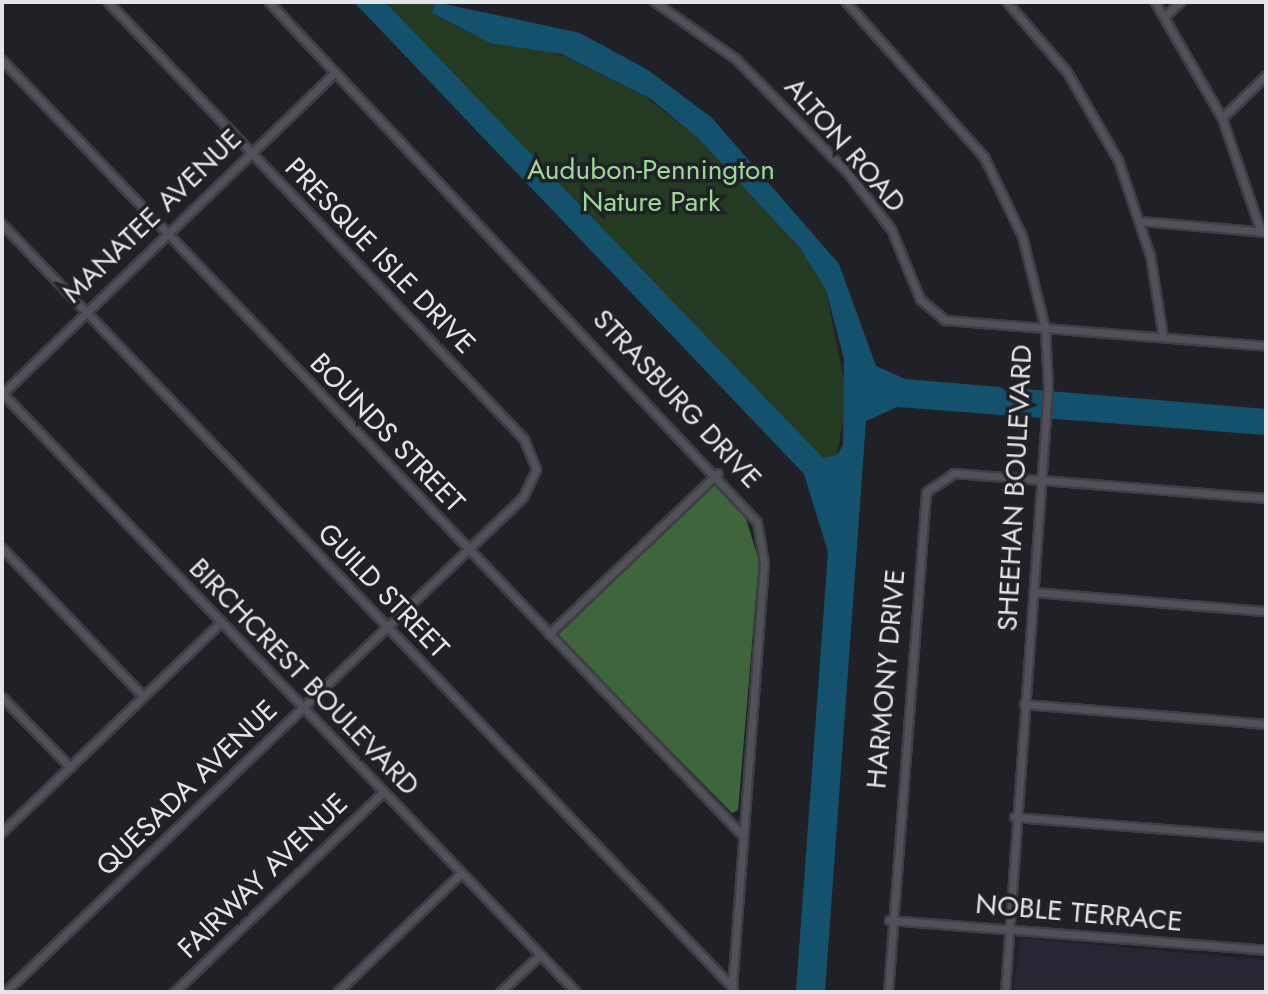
<!DOCTYPE html>
<html>
<head>
<meta charset="utf-8">
<style>
	body { margin:0 }
	#map { position:relative; width:1268px; height:994px; overflow:hidden; background:#202127; font-family:Jost,sans-serif }
	div>[style] { position:absolute }
	.built>* { inset:0; background:#262733 }
	.green>* { inset:0; background:#253a22 }
	.forest>* { inset:0; background:#40643c }
	.water>* { inset:0; background:#14516d }
	.roads { filter:drop-shadow(2px 0 #3e3f44) drop-shadow(-2px 0 #3e3f44) drop-shadow(0 2px #3e3f44) drop-shadow(0 -2px #3e3f44) }
	.street>* { height:7px; margin:-3.5px; padding:0 3.5px; transform-origin:3.5px; border-radius:3.5px; background:#505159 }
	span { translate:-50% -50%; white-space:nowrap; text-align:center; line-height:1.15; -webkit-text-stroke:7px #202127; paint-order:stroke }
	.street-label { font-size:28px; color:#e4e5e9 }
	.park-label { font-size:28px; color:#9ed797 }
	.frame { position:absolute; inset:0; border:4px solid #e4e5e9; pointer-events:none }
</style>
</head>
<body>
<div id="map">
	<div class="built">
		<div style="clip-path:polygon(1020px 938px,1266px 960px,1266px 992px,1013px 992px)"></div>
	</div>
	<div class="green">
		<div style="clip-path:polygon(385px 2px,435px 2px,432px 13px,490px 43px,519px 43px,580px 61px,640px 92px,699px 139px,800px 248px,826px 290px,847px 395px,837px 455px,823px 458px,751px 391px)"></div>
	</div>
	<div class="forest">
		<div style="clip-path:polygon(718px 482px,743px 509px,759px 561px,738px 810px,732px 813px,557px 636px)"></div>
	</div>
	<div class="water">
		<div style="clip-path:polygon(354px 2px,385px 2px,823px 458px,837px 455px,843px 445px,844px 359px,826px 290px,800px 248px,699px 139px,651px 99px,562px 54px,490px 43px,432px 13px,435px 2px,580px 33px,648px 70px,712px 118px,839px 264px,876px 366px,905px 379px,1266px 409px,1266px 435px,897px 407px,866px 421px,825px 992px,796px 991px,828px 552px,804px 474px)"></div>
	</div>
	<div class="roads">
		<div class="street">
			<div style="left:269px;top:2px;width:713px;rotate:46.82deg"></div>
			<div style="left:757px;top:522px;width:42px;rotate:80.3deg"></div>
			<div style="left:764px;top:563px;width:430px;rotate:94.3deg"></div>
			<div style="left:655px;top:2px;width:99px;rotate:35.1deg"></div>
			<div style="left:736px;top:59px;width:160px;rotate:45.5deg"></div>
			<div style="left:848px;top:173px;width:71px;rotate:52.5deg"></div>
			<div style="left:891px;top:229px;width:76px;rotate:67.5deg"></div>
			<div style="left:920px;top:299px;width:33px;rotate:40deg"></div>
			<div style="left:945px;top:320px;width:322px;rotate:4.6deg"></div>
			<div style="left:846px;top:2px;width:208px;rotate:48.3deg"></div>
			<div style="left:984px;top:157px;width:88px;rotate:64.3deg"></div>
			<div style="left:1022px;top:236px;width:95px;rotate:76deg"></div>
			<div style="left:1045px;top:328px;width:60px;rotate:87.1deg"></div>
			<div style="left:1048px;top:388px;width:606px;rotate:94.07deg"></div>
			<div style="left:1007px;top:2px;width:92px;rotate:49.4deg"></div>
			<div style="left:1067px;top:72px;width:102px;rotate:59.9deg"></div>
			<div style="left:1118px;top:160px;width:100px;rotate:71.4deg"></div>
			<div style="left:1150px;top:255px;width:83px;rotate:81deg"></div>
			<div style="left:1155px;top:2px;width:134px;rotate:60deg"></div>
			<div style="left:1222px;top:118px;width:120px;rotate:71.1deg"></div>
			<div style="left:1165px;top:16px;width:21px;rotate:-43deg"></div>
			<div style="left:2px;top:60px;width:1072px;rotate:46.32deg"></div>
			<div style="left:1222px;top:118px;width:62px;rotate:-44.3deg"></div>
			<div style="left:1141px;top:221px;width:125px;rotate:5deg"></div>
			<div style="left:2px;top:224px;width:1057px;rotate:46.26deg"></div>
			<div style="left:2px;top:393px;width:830px;rotate:46.22deg"></div>
			<div style="left:2px;top:394px;width:463px;rotate:-44deg"></div>
			<div style="left:2px;top:548px;width:204px;rotate:46.4deg"></div>
			<div style="left:1033px;top:592px;width:234px;rotate:4.7deg"></div>
			<div style="left:549px;top:634px;width:233px;rotate:-43.6deg"></div>
			<div style="left:2px;top:697px;width:98px;rotate:45.8deg"></div>
			<div style="left:1024px;top:704px;width:243px;rotate:4.7deg"></div>
			<div style="left:1014px;top:817px;width:253px;rotate:4.5deg"></div>
			<div style="left:2px;top:832px;width:303px;rotate:-43.8deg"></div>
			<div style="left:889px;top:920px;width:378px;rotate:4.5deg"></div>
			<div style="left:5px;top:992px;width:716px;rotate:-43.7deg"></div>
			<div style="left:523px;top:497px;width:31px;rotate:-65deg"></div>
			<div style="left:536px;top:469px;width:32px;rotate:-112deg"></div>
			<div style="left:524px;top:439px;width:603px;rotate:-133.59deg"></div>
			<div style="left:174px;top:992px;width:289px;rotate:-43.7deg"></div>
			<div style="left:337px;top:992px;width:172px;rotate:-43.8deg"></div>
			<div style="left:500px;top:992px;width:54px;rotate:-42.8deg"></div>
			<div style="left:888px;top:992px;width:501px;rotate:-85.65deg"></div>
			<div style="left:926px;top:492px;width:34px;rotate:-34deg"></div>
			<div style="left:954px;top:473px;width:313px;rotate:4.6deg"></div>
		</div>
	</div>
	<div class="street-label">
		<span style="left:845px;top:145px;rotate:49deg">ALTON ROAD</span>
		<span style="left:152px;top:216px;rotate:-44deg">MANATEE AVENUE</span>
		<span style="left:380px;top:256px;rotate:46deg">PRESQUE ISLE DRIVE</span>
		<span style="left:677px;top:399px;rotate:47deg">STRASBURG DRIVE</span>
		<span style="left:387px;top:433px;rotate:46deg">BOUNDS STREET</span>
		<span style="left:1015px;top:488px;rotate:-87deg">SHEEHAN BOULEVARD</span>
		<span style="left:383px;top:591px;rotate:46deg">GUILD STREET</span>
		<span style="left:304px;top:677px;rotate:46deg">BIRCHCREST BOULEVARD</span>
		<span style="left:886px;top:679px;rotate:-85deg">HARMONY DRIVE</span>
		<span style="left:187px;top:788px;rotate:-44deg">QUESADA AVENUE</span>
		<span style="left:263px;top:876px;rotate:-44deg">FAIRWAY AVENUE</span>
		<span style="left:1079px;top:913px;rotate:5deg">NOBLE TERRACE</span>
	</div>
	<div class="park-label">
		<span style="left:651px;top:186px">Audubon-Pennington<br>Nature Park</span>
	</div>
	<div class="frame"></div>
</div>
</body>
</html>
